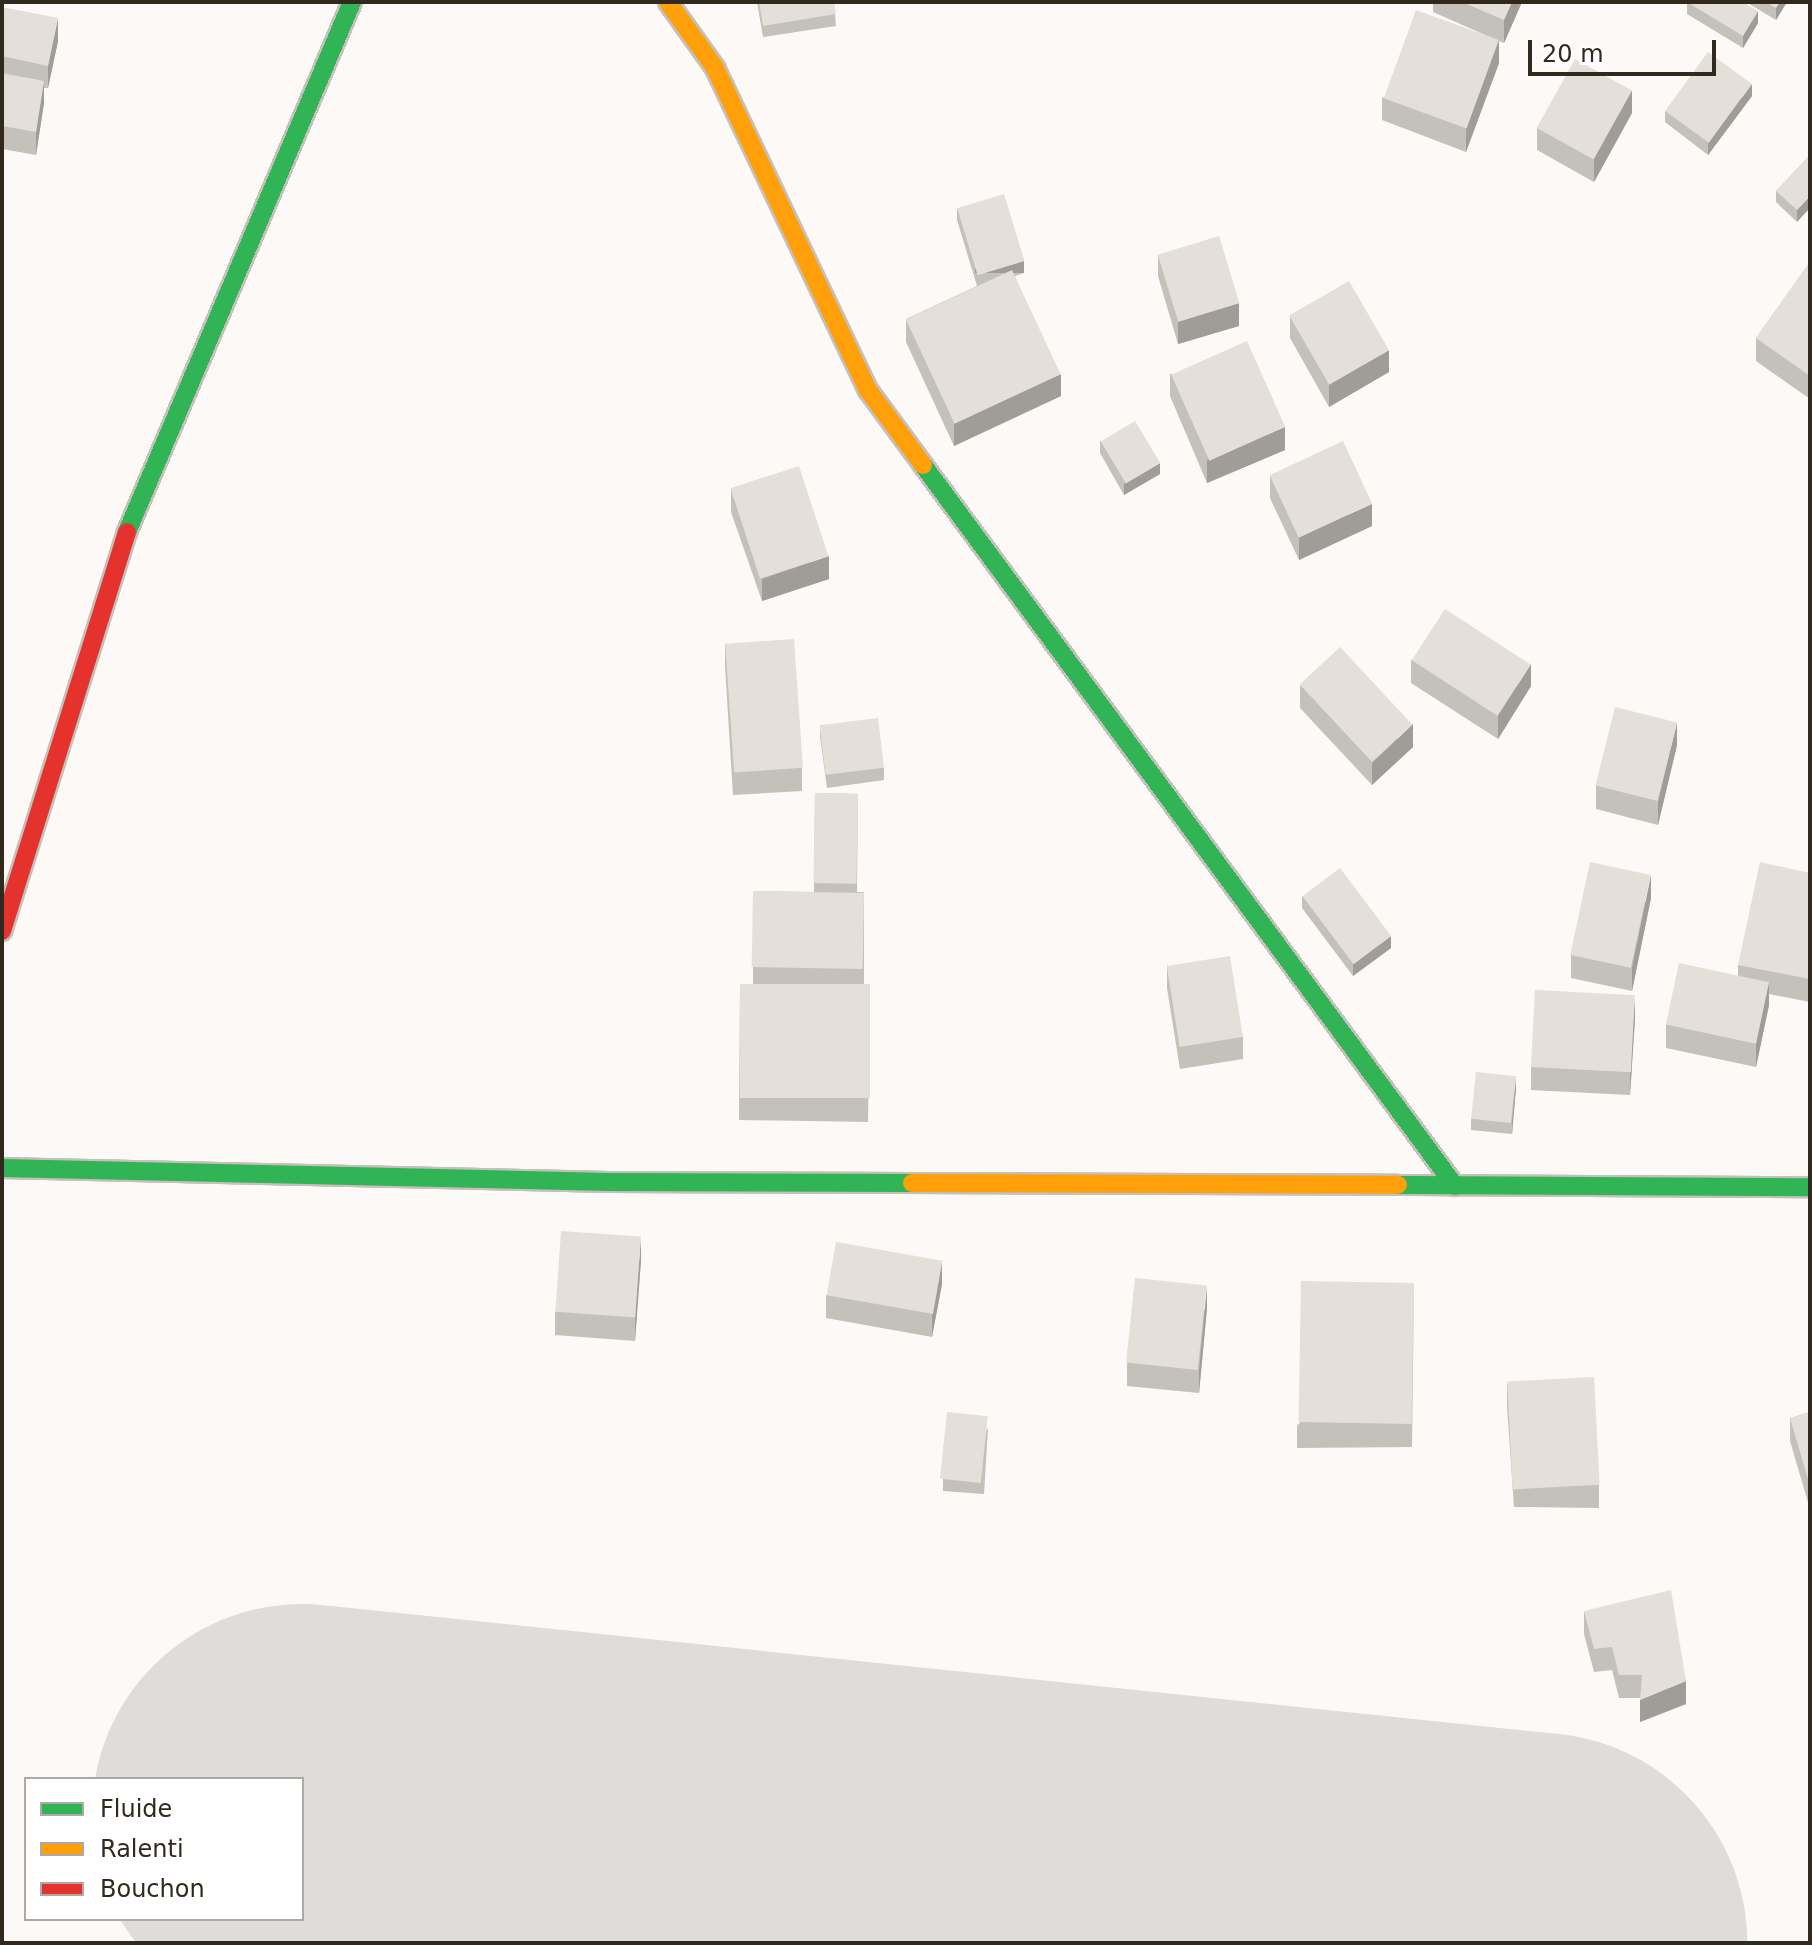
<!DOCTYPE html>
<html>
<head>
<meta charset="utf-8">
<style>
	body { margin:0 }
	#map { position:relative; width:1812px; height:1945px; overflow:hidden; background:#fcf9f6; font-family:"DejaVu Sans",sans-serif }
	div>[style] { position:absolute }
	.runway>* { height:420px; margin:-210px; padding:0 210px; transform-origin:210px; border-radius:210px; background:#dfddda }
	.roads { filter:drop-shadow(2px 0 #c5c0b9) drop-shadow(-2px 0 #c5c0b9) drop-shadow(0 2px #c5c0b9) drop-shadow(0 -2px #c5c0b9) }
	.fast>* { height:18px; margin:-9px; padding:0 9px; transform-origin:9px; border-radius:9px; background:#30b455 }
	.slow>* { height:18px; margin:-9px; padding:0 9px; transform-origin:9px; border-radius:9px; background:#ff9f0a }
	.jam>* { height:18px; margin:-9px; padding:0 9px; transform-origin:9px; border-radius:9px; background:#e5322d }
	.wall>* { inset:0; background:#c4c0ba }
	.shaded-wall>* { inset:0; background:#a09c97; transform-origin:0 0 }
	.building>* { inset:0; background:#e4dfd8; transform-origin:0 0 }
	span { translate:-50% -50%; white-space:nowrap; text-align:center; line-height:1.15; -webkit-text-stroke:8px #fff; paint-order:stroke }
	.frame { position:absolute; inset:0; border:4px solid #31291e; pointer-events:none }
	.legend { position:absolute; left:24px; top:1777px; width:280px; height:144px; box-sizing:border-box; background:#fff; border:2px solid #ada9a5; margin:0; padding:10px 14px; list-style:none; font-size:24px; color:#31291e }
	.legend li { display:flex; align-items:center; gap:16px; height:40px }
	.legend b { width:40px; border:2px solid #ada9a5 }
	.scale { position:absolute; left:1528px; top:40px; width:188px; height:36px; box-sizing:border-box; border:4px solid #31291e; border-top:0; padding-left:10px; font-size:24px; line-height:28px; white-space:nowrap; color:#31291e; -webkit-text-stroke:6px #fff; paint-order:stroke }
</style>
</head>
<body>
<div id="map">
	<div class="runway">
		<div style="left:302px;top:1814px;width:1242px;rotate:5.96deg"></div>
	</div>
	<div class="roads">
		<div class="fast">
			<div style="left:923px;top:465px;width:896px;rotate:53.58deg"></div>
			<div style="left:127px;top:532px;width:576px;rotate:-67deg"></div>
			<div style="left:2px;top:1168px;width:607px;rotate:1.32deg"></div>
			<div style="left:609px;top:1182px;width:303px;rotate:0.2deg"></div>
			<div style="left:1398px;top:1185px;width:412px;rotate:0.3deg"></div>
		</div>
		<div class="slow">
			<div style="left:668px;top:2px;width:81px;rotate:54.5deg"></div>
			<div style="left:715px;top:68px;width:357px;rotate:64.6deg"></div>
			<div style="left:868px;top:390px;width:93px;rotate:53.7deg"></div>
			<div style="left:912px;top:1183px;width:486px;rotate:0.2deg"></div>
		</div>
		<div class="jam">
			<div style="left:2px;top:931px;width:418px;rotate:-72.6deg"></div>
		</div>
	</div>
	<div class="wall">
		<div style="clip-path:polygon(757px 2px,834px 2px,836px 26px,763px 37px)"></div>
		<div style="clip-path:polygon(1433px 2px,1522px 2px,1504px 43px,1499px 41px,1499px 63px,1466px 152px,1382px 120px,1382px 98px,1492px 38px,1433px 12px)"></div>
		<div style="clip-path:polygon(1687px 2px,1758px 23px,1743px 48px,1687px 14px)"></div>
		<div style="clip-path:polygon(1746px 2px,1787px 2px,1776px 20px)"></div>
		<div style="clip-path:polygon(2px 7px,58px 41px,48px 88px,44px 88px,44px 103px,36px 155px,2px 149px)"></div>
		<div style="clip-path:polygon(1752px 96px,1708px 155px,1665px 122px,1665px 111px)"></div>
		<div style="clip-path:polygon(1632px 113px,1594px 182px,1537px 150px,1537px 128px)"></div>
		<div style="clip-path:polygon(1810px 155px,1797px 222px,1776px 202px,1776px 191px)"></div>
		<div style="clip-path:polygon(957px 208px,1024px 273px,1015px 276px,1061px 396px,954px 446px,906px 342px,906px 319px,977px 286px,957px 220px)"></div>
		<div style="clip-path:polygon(1158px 254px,1239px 326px,1178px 344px,1158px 276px)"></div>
		<div style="clip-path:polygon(1810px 262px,1810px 399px,1756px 361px,1756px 338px)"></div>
		<div style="clip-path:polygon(1290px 316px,1389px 372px,1329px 407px,1290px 338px)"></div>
		<div style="clip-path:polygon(1170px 373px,1285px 450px,1207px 483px,1170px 396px)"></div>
		<div style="clip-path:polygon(1100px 441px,1160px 474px,1124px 495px,1100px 453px)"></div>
		<div style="clip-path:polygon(1270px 475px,1372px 526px,1299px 560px,1270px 498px)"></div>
		<div style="clip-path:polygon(731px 489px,829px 579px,762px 601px,731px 512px)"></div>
		<div style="clip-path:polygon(725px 643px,802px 768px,802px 791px,733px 795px,725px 666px)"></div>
		<div style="clip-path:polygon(1411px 660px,1531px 686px,1498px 739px,1411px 683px)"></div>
		<div style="clip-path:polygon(1300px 685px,1413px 747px,1372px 785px,1300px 708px)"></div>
		<div style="clip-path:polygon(820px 726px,884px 768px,884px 780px,827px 788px,820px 737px)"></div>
		<div style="clip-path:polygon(1677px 745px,1658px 825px,1596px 809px,1596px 786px)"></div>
		<div style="clip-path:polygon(815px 793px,858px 794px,857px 892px,864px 892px,864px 985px,870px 985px,868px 1122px,739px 1120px,740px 984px,753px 984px,753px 891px,814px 892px)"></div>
		<div style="clip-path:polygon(1810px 873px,1810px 1002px,1769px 994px,1769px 1005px,1756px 1067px,1666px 1048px,1666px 1025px,1738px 976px,1738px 965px)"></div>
		<div style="clip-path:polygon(1302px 896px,1391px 948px,1353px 976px,1302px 908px)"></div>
		<div style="clip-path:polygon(1651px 898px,1632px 991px,1571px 978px,1571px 955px)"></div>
		<div style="clip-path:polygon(1167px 965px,1243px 1037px,1243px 1059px,1180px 1069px,1167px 988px)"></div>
		<div style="clip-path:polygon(1635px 1018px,1630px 1095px,1531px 1090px,1531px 1067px)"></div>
		<div style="clip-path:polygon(1516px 1088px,1512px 1134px,1471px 1130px,1471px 1119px)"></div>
		<div style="clip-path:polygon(641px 1260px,635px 1341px,555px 1335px,555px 1312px)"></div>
		<div style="clip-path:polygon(1414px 1283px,1412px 1447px,1297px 1448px,1297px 1426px)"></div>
		<div style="clip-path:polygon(942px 1284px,932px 1337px,826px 1318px,826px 1295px)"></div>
		<div style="clip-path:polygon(1207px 1308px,1199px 1393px,1127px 1386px,1127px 1363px)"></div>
		<div style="clip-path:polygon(1507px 1383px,1599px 1485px,1599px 1508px,1514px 1507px,1507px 1406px)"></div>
		<div style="clip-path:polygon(1810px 1412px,1810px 1509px,1790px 1441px,1790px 1418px)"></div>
		<div style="clip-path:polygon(988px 1428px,984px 1494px,943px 1491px,943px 1479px)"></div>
		<div style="clip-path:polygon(1584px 1611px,1686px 1704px,1640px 1722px,1640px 1698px,1619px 1698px,1612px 1670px,1594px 1672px,1584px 1634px)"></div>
	</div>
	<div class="shaded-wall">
		<div style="clip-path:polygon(1512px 2px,1522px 2px,1504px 43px,1504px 20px)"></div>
		<div style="clip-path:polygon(1780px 2px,1787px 2px,1776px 20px,1776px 8px)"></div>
		<div style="clip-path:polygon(1758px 11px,1758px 23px,1743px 48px,1743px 36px)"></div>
		<div style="clip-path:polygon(58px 18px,58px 41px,48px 88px,48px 66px)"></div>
		<div style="clip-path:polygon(1499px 40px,1499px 63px,1466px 152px,1466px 129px)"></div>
		<div style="clip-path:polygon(44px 81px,44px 103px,36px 155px,36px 132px)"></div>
		<div style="clip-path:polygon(1752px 84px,1752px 96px,1708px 155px,1708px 143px)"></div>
		<div style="clip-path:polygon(1632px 90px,1632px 113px,1594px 182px,1594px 159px)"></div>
		<div style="clip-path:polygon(1810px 196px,1810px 208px,1797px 222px,1797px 210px)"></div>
		<div style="left:1024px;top:261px;width:12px;height:49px;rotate:90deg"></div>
		<div style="clip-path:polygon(1239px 303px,1239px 326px,1178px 344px,1178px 322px)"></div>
		<div style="clip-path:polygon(1389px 350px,1389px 372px,1329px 407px,1329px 384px)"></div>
		<div style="clip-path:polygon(1061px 374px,1061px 396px,954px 446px,954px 423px)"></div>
		<div style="clip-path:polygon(1285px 427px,1285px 450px,1207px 483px,1207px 460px)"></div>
		<div style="clip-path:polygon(1160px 463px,1160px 474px,1124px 495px,1124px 484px)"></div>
		<div style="clip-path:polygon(1372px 504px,1372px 526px,1299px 560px,1299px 537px)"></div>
		<div style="clip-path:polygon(829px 556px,829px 579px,762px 601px,762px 579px)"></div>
		<div style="clip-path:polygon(1531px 664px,1531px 686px,1498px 739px,1498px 716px)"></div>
		<div style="clip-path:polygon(1677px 722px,1677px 745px,1658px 825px,1658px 802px)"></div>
		<div style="clip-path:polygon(1413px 724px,1413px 747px,1372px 785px,1372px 763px)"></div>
		<div style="clip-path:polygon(1651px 875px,1651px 898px,1632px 991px,1632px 968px)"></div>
		<div style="clip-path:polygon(1391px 936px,1391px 948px,1353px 976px,1353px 964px)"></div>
		<div style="clip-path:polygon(1769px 982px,1769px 1005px,1756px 1067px,1756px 1044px)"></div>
		<div style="clip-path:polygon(1635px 996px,1635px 1018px,1630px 1095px,1630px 1072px)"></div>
		<div style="clip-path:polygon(1516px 1076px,1516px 1088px,1512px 1134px,1512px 1122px)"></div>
		<div style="clip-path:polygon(641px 1237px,641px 1260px,635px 1341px,635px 1318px)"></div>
		<div style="clip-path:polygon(942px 1261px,942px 1284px,932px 1337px,932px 1314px)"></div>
		<div style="clip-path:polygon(1207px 1286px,1207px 1308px,1199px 1393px,1199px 1370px)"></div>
		<div style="clip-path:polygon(1686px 1681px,1686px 1704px,1640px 1722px,1640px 1700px)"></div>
	</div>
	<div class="building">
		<div style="clip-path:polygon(759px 2px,834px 2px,836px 14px,763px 26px)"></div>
		<div style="clip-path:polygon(1462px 2px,1512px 2px,1504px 20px)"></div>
		<div style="clip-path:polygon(1687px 2px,1743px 2px,1758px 11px,1743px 36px)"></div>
		<div style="clip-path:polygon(1766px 2px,1780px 2px,1776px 8px)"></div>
		<div style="clip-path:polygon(2px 7px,58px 18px,48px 66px,2px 56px)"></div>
		<div style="left:1416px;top:10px;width:88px;height:94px;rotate:20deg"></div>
		<div style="left:1708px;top:52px;width:54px;height:73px;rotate:36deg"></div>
		<div style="left:1575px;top:59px;width:65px;height:79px;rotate:29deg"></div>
		<div style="clip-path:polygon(2px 73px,44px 81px,36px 132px,2px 126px)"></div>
		<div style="clip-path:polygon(1810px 155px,1810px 196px,1797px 210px,1776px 191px)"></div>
		<div style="left:1004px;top:194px;width:70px;height:49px;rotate:73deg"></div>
		<div style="left:1219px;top:236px;width:70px;height:64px;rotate:73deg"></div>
		<div style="clip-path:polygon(1810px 262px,1810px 376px,1756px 338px)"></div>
		<div style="left:1012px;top:270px;width:115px;height:117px;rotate:65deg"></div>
		<div style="left:1349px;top:281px;width:80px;height:69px;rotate:60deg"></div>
		<div style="left:1247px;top:341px;width:94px;height:83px;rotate:66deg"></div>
		<div style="left:1135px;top:421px;width:49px;height:40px;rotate:59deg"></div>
		<div style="left:1343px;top:441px;width:69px;height:81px;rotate:65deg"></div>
		<div style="left:799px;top:466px;width:95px;height:72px;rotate:72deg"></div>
		<div style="left:1445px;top:609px;width:102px;height:61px;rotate:33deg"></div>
		<div style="left:794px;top:639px;width:129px;height:69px;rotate:86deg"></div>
		<div style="left:1340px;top:647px;width:106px;height:55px;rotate:47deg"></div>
		<div style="left:1615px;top:707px;width:64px;height:81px;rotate:14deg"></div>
		<div style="left:878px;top:718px;width:50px;height:59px;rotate:83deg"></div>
		<div style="left:815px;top:793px;width:43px;height:90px;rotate:1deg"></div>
		<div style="left:1590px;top:862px;width:62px;height:95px;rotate:12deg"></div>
		<div style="clip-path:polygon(1760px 862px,1810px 873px,1810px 979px,1738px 965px)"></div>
		<div style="left:1340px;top:868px;width:85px;height:47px;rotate:53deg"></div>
		<div style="left:753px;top:891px;width:111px;height:76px;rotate:1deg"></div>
		<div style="left:1230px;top:956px;width:82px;height:64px;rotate:81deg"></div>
		<div style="left:1679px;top:963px;width:92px;height:63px;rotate:12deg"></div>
		<div style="left:740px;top:984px;width:130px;height:114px"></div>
		<div style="left:1535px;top:990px;width:100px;height:77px;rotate:3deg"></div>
		<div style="left:1476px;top:1072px;width:40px;height:47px;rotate:6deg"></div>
		<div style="left:561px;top:1231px;width:80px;height:81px;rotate:4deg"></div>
		<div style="left:836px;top:1242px;width:108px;height:54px;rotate:10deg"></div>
		<div style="left:1135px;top:1278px;width:72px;height:85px;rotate:6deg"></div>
		<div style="left:1414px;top:1283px;width:141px;height:113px;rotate:91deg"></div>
		<div style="left:1594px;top:1377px;width:108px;height:87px;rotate:87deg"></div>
		<div style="left:947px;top:1412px;width:41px;height:67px;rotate:6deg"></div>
		<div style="clip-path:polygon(1810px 1412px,1810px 1486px,1790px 1418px)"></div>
		<div style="clip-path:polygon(1671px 1590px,1686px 1681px,1640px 1700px,1642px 1675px,1619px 1675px,1612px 1647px,1594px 1649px,1584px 1611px)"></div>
	</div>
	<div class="frame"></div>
	<ul class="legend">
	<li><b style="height:10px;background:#30b455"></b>Fluide</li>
	<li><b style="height:10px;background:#ff9f0a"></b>Ralenti</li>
	<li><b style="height:10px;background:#e5322d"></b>Bouchon</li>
	</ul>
	<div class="scale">20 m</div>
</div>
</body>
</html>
